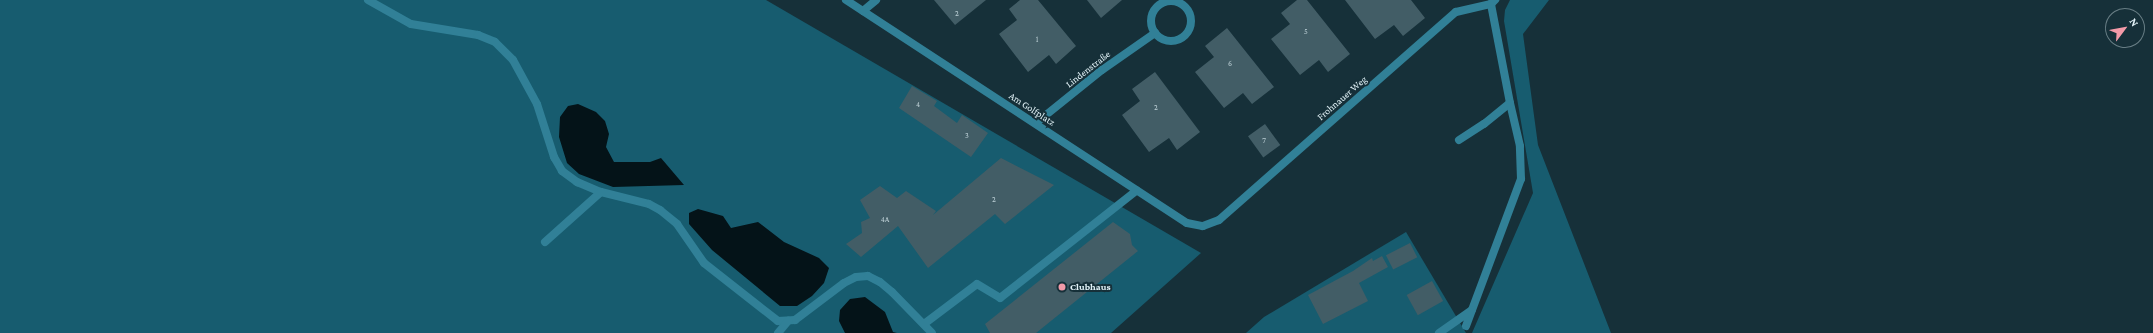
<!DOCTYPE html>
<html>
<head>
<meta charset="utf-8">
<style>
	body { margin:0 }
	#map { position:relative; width:2153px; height:333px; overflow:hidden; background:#163039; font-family:"Crimson Pro",serif }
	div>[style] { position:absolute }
	.green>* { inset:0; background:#175c6f }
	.water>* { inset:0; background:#041318 }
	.building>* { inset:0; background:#425d66; transform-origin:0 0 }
	.service>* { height:8px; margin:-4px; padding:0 4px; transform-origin:4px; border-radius:4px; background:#318097 }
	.minor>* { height:8px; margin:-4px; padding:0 4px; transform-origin:4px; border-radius:4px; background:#318097 }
	.minor>.ring { margin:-4px; padding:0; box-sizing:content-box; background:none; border:8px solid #318097; border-radius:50% }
	.dots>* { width:11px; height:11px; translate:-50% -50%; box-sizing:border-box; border:2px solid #163039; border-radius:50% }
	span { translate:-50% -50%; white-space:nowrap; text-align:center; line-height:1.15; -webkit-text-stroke:4px #163039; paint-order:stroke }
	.number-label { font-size:8px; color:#bbced4 }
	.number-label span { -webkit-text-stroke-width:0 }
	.street-label { font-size:10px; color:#e3f3f8 }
	.poi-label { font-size:10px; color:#e3f3f8; font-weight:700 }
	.left { translate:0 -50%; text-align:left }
	.north { position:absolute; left:2105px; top:8px; width:40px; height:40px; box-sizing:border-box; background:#163039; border:1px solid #687e85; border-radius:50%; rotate:58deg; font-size:11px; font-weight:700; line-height:16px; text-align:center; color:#e3f3f8 }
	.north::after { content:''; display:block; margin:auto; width:14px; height:18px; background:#f39aa8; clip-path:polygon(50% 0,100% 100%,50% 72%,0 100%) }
</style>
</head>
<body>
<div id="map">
	<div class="green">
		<div style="clip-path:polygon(0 0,766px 0,1201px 253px,1111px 333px,0 333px)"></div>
		<div style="clip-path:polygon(1510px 0,1549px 0,1523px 34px,1538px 145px,1611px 333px,1472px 333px,1533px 193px,1504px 21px,1505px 10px)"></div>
		<div style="clip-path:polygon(1406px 232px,1466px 333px,1246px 333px,1264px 317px)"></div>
	</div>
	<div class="water">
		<div style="clip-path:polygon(578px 104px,596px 112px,605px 121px,609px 134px,606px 147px,614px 162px,650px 162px,661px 158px,684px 185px,613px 187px,579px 174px,567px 163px,559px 137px,560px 117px,568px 106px)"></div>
		<div style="clip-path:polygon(698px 209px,723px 216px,731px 228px,758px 222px,784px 242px,819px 258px,829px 268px,824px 283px,812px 296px,797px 306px,780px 306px,712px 250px,689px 224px,689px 213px)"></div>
		<div style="clip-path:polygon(865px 297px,885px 312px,893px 332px,897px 333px,845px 333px,839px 321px,840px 310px,850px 299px)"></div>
	</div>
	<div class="building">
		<div style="clip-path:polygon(934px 0,986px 0,955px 25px)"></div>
		<div style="clip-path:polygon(1020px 0,1038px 0,1076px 46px,1056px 64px,1049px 55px,1028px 72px,999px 34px,1017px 20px,1009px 9px)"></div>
		<div style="clip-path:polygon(1087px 0,1122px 0,1101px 18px)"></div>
		<div style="clip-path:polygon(1297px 0,1307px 0,1350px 54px,1328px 72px,1319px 60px,1300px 75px,1271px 39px,1290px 24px,1281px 13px)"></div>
		<div style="clip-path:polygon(1345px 0,1411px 0,1425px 18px,1403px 36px,1394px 25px,1375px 39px)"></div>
		<div style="clip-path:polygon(1227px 28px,1274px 87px,1252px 104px,1243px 93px,1224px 108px,1195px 72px,1214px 57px,1205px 46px)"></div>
		<div style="clip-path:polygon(1155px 72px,1200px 132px,1177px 150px,1169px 138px,1149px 152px,1122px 115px,1140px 101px,1132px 89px)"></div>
		<div style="clip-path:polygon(912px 86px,937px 101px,934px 106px,957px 123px,962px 115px,988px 133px,971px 157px,899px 108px)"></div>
		<div style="left:1265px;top:124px;width:26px;height:21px;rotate:54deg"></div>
		<div style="clip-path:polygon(1001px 158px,1054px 185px,1005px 224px,995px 214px,928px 268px,898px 226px,861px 257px,846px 244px,862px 233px,861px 222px,870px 218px,860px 200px,880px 186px,897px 198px,906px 191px,936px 211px,933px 215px)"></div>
		<div style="clip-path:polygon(1113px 222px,1130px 234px,1132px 245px,1138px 251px,1036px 333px,990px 333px,985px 324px)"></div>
		<div style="left:1410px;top:243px;width:16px;height:27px;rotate:63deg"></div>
		<div style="clip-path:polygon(1382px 256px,1388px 267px,1359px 283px,1368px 301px,1323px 324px,1308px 295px,1353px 271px,1372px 258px,1373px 261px)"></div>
		<div style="left:1432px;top:281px;width:23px;height:29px;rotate:61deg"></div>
	</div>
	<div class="service">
		<div style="left:368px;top:0;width:49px;rotate:29.2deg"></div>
		<div style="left:411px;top:24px;width:68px;rotate:9.3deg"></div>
		<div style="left:478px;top:35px;width:18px;rotate:22deg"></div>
		<div style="left:495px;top:42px;width:25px;rotate:45deg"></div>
		<div style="left:513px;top:60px;width:50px;rotate:61.4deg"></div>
		<div style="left:537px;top:104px;width:56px;rotate:72.2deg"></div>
		<div style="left:554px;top:157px;width:16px;rotate:60deg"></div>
		<div style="left:562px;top:171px;width:19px;rotate:36deg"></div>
		<div style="left:577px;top:182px;width:26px;rotate:23deg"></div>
		<div style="left:601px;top:192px;width:49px;rotate:14deg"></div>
		<div style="left:649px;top:204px;width:13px;rotate:29deg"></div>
		<div style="left:660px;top:210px;width:22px;rotate:39deg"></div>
		<div style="left:677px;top:224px;width:47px;rotate:55.3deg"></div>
		<div style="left:704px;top:263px;width:94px;rotate:38.1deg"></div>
		<div style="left:778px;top:321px;width:17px;rotate:-3deg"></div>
		<div style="left:795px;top:320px;width:61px;rotate:-37.1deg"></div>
		<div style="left:844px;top:283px;width:13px;rotate:-27deg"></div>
		<div style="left:856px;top:277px;width:12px;rotate:-5deg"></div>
		<div style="left:868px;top:276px;width:13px;rotate:27deg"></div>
		<div style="left:880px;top:282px;width:16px;rotate:40deg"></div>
		<div style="left:892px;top:292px;width:57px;rotate:45.7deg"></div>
		<div style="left:1459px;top:140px;width:30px;rotate:-33deg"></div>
		<div style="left:1484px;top:124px;width:33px;rotate:-39deg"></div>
		<div style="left:1510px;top:103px;width:101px;rotate:-100.9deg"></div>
		<div style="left:545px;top:242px;width:75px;rotate:-41.8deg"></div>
		<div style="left:924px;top:324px;width:66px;rotate:-37deg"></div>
		<div style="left:977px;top:284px;width:27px;rotate:31deg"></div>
		<div style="left:1000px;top:298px;width:174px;rotate:-38.2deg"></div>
		<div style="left:1466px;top:326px;width:157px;rotate:-69.5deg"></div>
		<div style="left:1521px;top:179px;width:33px;rotate:-92deg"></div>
		<div style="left:1520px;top:146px;width:44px;rotate:-103.1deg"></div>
		<div style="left:778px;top:333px;width:16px;rotate:-50deg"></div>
		<div style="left:1439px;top:333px;width:40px;rotate:-34.9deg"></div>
	</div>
	<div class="minor">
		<div style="left:846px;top:0;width:407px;rotate:33.2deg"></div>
		<div style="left:1187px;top:223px;width:16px;rotate:11deg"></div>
		<div style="left:1203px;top:226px;width:17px;rotate:-21deg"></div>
		<div style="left:1219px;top:220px;width:315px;rotate:-41.3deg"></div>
		<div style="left:1456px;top:12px;width:36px;rotate:-13deg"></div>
		<div style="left:1491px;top:4px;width:6px;rotate:-45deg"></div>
		<div class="ring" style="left:1151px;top:1px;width:32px;height:32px"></div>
		<div style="left:863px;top:11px;width:17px;rotate:-40deg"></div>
		<div style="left:1036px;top:123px;width:85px;rotate:-38.8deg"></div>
		<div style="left:1102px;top:70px;width:65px;rotate:-34.9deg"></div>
	</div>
	<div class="dots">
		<div style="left:1062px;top:287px;background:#f39aa8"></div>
	</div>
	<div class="number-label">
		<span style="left:957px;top:14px">2</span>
		<span style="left:1306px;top:32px">5</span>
		<span style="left:1037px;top:40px">1</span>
		<span style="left:1230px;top:64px">6</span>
		<span style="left:918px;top:105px">4</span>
		<span style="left:1156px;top:108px">2</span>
		<span style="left:967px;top:136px">3</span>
		<span style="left:1264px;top:141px">7</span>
		<span style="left:994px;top:200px">2</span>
		<span style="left:885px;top:220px">4A</span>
	</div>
	<div class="street-label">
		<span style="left:1088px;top:69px;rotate:-38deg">Lindenstraße</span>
		<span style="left:1342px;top:98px;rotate:-41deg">Frohnauer Weg</span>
		<span style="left:1032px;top:109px;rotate:33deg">Am Golfplatz</span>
	</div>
	<div class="poi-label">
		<span class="left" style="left:1070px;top:287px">Clubhaus</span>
	</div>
	<div class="north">N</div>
</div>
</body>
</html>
